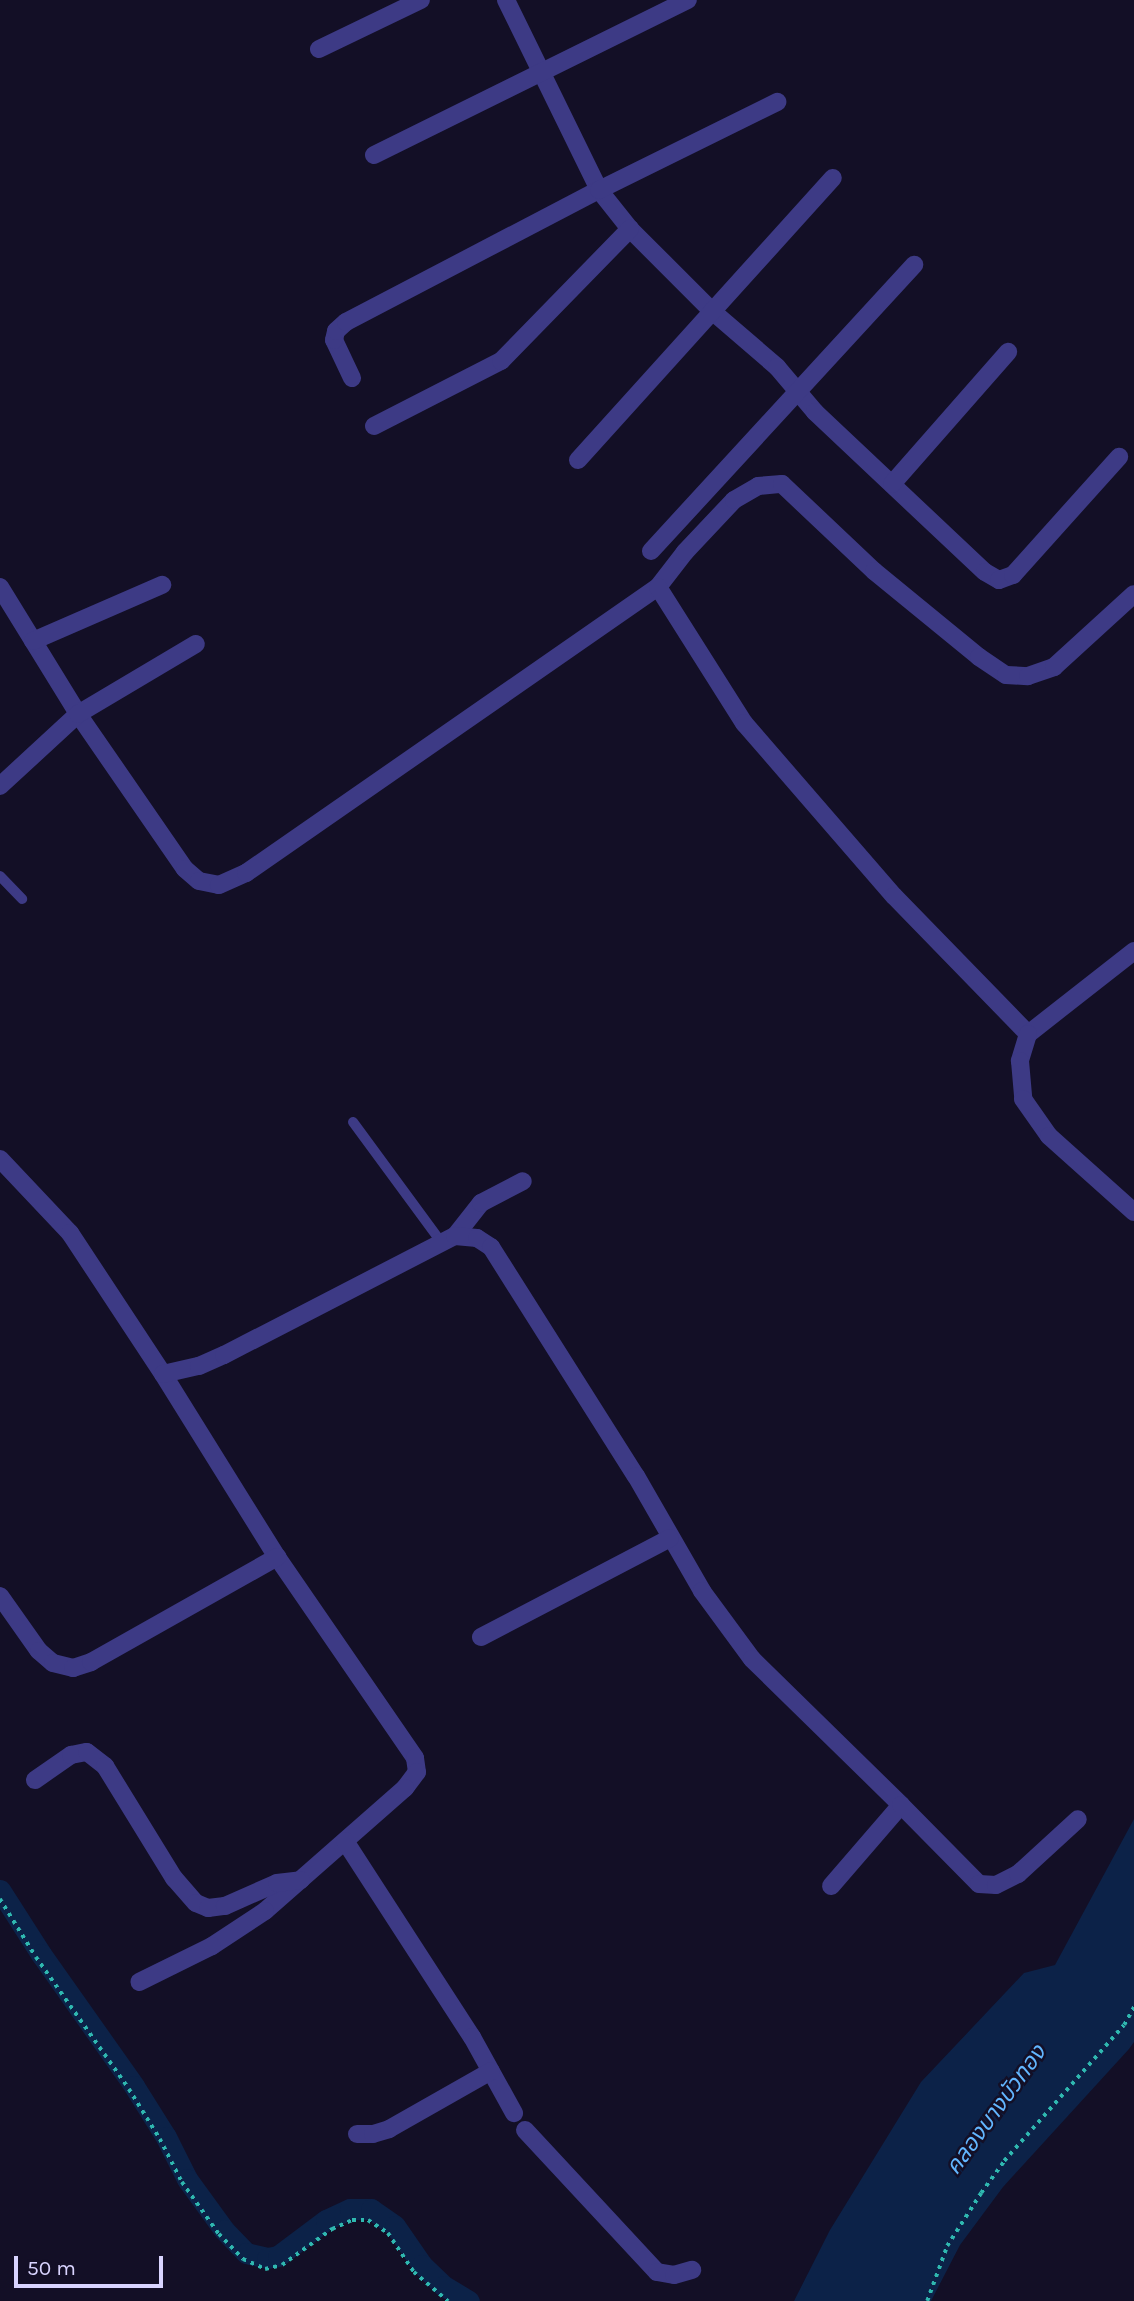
<!DOCTYPE html>
<html>
<head>
<meta charset="utf-8">
<style>
	body { margin:0 }
	#map { position:relative; width:1134px; height:2301px; overflow:hidden; background:#130f26; font-family:Karla,"Noto Sans Thai",sans-serif }
	div>[style] { position:absolute }
	.water>* { inset:0; background:#0c2248 }
	.canal>* { height:21px; margin:-10.5px; padding:0 10.5px; transform-origin:10.5px; border-radius:10.5px; background:#0c2248 }
	.path>* { height:3.5px; margin-top:-1.75px; transform-origin:0; background:repeating-linear-gradient(90deg,#2fb8b0 0 3.5px,transparent 0 8.5px) }
	.service>* { height:10px; margin:-5px; padding:0 5px; transform-origin:5px; border-radius:5px; background:#3d3a85 }
	.minor>* { height:18px; margin:-9px; padding:0 9px; transform-origin:9px; border-radius:9px; background:#3d3a85 }
	span { translate:-50% -50%; white-space:nowrap; text-align:center; line-height:1.15; -webkit-text-stroke:5px #130f26; paint-order:stroke }
	.water-label { font-size:23px; color:#62b6ff; font-style:italic }
	.scale { position:absolute; left:14px; top:2256px; width:149px; height:32px; box-sizing:border-box; border:4px solid #d9d4ff; border-top:0; padding-left:9px; font-size:21px; line-height:24px; white-space:nowrap; color:#d9d4ff; -webkit-text-stroke:5px #130f26; paint-order:stroke }
</style>
</head>
<body>
<div id="map">
	<div class="water">
		<div style="clip-path:polygon(1134px 1819px,1134px 2042px,1129px 2049px,1003px 2187px,960px 2245px,931px 2301px,794px 2301px,830px 2230px,921px 2082px,1024px 1973px,1055px 1965px)"></div>
	</div>
	<div class="canal">
		<div style="left:0;top:1890px;width:76px;rotate:57.4deg"></div>
		<div style="left:41px;top:1954px;width:161px;rotate:54.8deg"></div>
		<div style="left:134px;top:2086px;width:60px;rotate:57.9deg"></div>
		<div style="left:166px;top:2137px;width:47px;rotate:63.4deg"></div>
		<div style="left:187px;top:2179px;width:63px;rotate:54deg"></div>
		<div style="left:224px;top:2230px;width:32px;rotate:46deg"></div>
		<div style="left:246px;top:2253px;width:22px;rotate:13deg"></div>
		<div style="left:267px;top:2258px;width:11px;rotate:-10deg"></div>
		<div style="left:278px;top:2256px;width:60px;rotate:-36.9deg"></div>
		<div style="left:326px;top:2220px;width:26px;rotate:-25deg"></div>
		<div style="left:350px;top:2209px;width:21px"></div>
		<div style="left:371px;top:2209px;width:29px;rotate:35deg"></div>
		<div style="left:395px;top:2226px;width:47px;rotate:55.3deg"></div>
		<div style="left:422px;top:2265px;width:30px;rotate:44deg"></div>
		<div style="left:444px;top:2286px;width:29px;rotate:31deg"></div>
	</div>
	<div class="path">
		<div style="left:0;top:1899px;width:68px;rotate:58.2deg"></div>
		<div style="left:36px;top:1957px;width:161px;rotate:54.8deg"></div>
		<div style="left:129px;top:2089px;width:59px;rotate:58.2deg"></div>
		<div style="left:160px;top:2139px;width:48px;rotate:62.9deg"></div>
		<div style="left:182px;top:2182px;width:64px;rotate:54.6deg"></div>
		<div style="left:219px;top:2234px;width:35px;rotate:46deg"></div>
		<div style="left:243px;top:2259px;width:24px;rotate:24deg"></div>
		<div style="left:265px;top:2269px;width:17px;rotate:-13deg"></div>
		<div style="left:282px;top:2265px;width:62px;rotate:-35.8deg"></div>
		<div style="left:332px;top:2229px;width:22px;rotate:-24deg"></div>
		<div style="left:352px;top:2220px;width:16px"></div>
		<div style="left:368px;top:2220px;width:24px;rotate:33deg"></div>
		<div style="left:388px;top:2233px;width:47px;rotate:56.3deg"></div>
		<div style="left:414px;top:2272px;width:45px;rotate:40.5deg"></div>
		<div style="left:927px;top:2301px;width:59px;rotate:-70deg"></div>
		<div style="left:947px;top:2246px;width:63px;rotate:-57.3deg"></div>
		<div style="left:981px;top:2193px;width:39px;rotate:-54deg"></div>
		<div style="left:1004px;top:2161px;width:181px;rotate:-48.6deg"></div>
		<div style="left:1124px;top:2025px;width:21px;rotate:-61deg"></div>
	</div>
	<div class="service">
		<div style="left:0;top:876px;width:32px;rotate:46deg"></div>
		<div style="left:353px;top:1122px;width:150px;rotate:53.7deg"></div>
	</div>
	<div class="minor">
		<div style="left:506px;top:0;width:212px;rotate:63.9deg"></div>
		<div style="left:599px;top:190px;width:50px;rotate:51.5deg"></div>
		<div style="left:630px;top:229px;width:116px;rotate:45deg"></div>
		<div style="left:712px;top:311px;width:86px;rotate:40.7deg"></div>
		<div style="left:777px;top:367px;width:59px;rotate:49.8deg"></div>
		<div style="left:815px;top:412px;width:233px;rotate:43.3deg"></div>
		<div style="left:985px;top:572px;width:16px;rotate:30deg"></div>
		<div style="left:999px;top:580px;width:15px;rotate:-20deg"></div>
		<div style="left:1013px;top:575px;width:159px;rotate:-48.1deg"></div>
		<div style="left:319px;top:49px;width:113px;rotate:-25.7deg"></div>
		<div style="left:374px;top:155px;width:350px;rotate:-26.3deg"></div>
		<div style="left:352px;top:378px;width:42px;rotate:-115.3deg"></div>
		<div style="left:334px;top:340px;width:9px;rotate:-77deg"></div>
		<div style="left:336px;top:331px;width:13px;rotate:-42deg"></div>
		<div style="left:346px;top:322px;width:285px;rotate:-27.6deg"></div>
		<div style="left:599px;top:190px;width:199px;rotate:-26.3deg"></div>
		<div style="left:374px;top:426px;width:143px;rotate:-27.1deg"></div>
		<div style="left:501px;top:361px;width:185px;rotate:-45.7deg"></div>
		<div style="left:578px;top:460px;width:380px;rotate:-47.9deg"></div>
		<div style="left:892px;top:484px;width:176px;rotate:-48.7deg"></div>
		<div style="left:651px;top:551px;width:389px;rotate:-47.4deg"></div>
		<div style="left:0;top:587px;width:149px;rotate:58.4deg"></div>
		<div style="left:78px;top:714px;width:188px;rotate:55.4deg"></div>
		<div style="left:185px;top:869px;width:18px;rotate:41deg"></div>
		<div style="left:199px;top:881px;width:20px;rotate:11deg"></div>
		<div style="left:219px;top:885px;width:30px;rotate:-24deg"></div>
		<div style="left:246px;top:873px;width:502px;rotate:-34.77deg"></div>
		<div style="left:658px;top:587px;width:44px;rotate:-52.4deg"></div>
		<div style="left:685px;top:552px;width:71px;rotate:-46.7deg"></div>
		<div style="left:734px;top:500px;width:28px;rotate:-30deg"></div>
		<div style="left:758px;top:486px;width:24px;rotate:-5deg"></div>
		<div style="left:782px;top:484px;width:127px;rotate:43.4deg"></div>
		<div style="left:874px;top:571px;width:136px;rotate:39.3deg"></div>
		<div style="left:979px;top:657px;width:32px;rotate:34deg"></div>
		<div style="left:1006px;top:675px;width:22px;rotate:3deg"></div>
		<div style="left:1028px;top:676px;width:28px;rotate:-19deg"></div>
		<div style="left:1054px;top:667px;width:108px;rotate:-42.4deg"></div>
		<div style="left:658px;top:587px;width:161px;rotate:57.7deg"></div>
		<div style="left:744px;top:723px;width:229px;rotate:49.1deg"></div>
		<div style="left:894px;top:896px;width:192px;rotate:45.8deg"></div>
		<div style="left:33px;top:641px;width:141px;rotate:-23.5deg"></div>
		<div style="left:0;top:786px;width:106px;rotate:-42.7deg"></div>
		<div style="left:78px;top:714px;width:137px;rotate:-30.7deg"></div>
		<div style="left:1134px;top:951px;width:135px;rotate:141.9deg"></div>
		<div style="left:1028px;top:1034px;width:28px;rotate:107deg"></div>
		<div style="left:1020px;top:1061px;width:38px;rotate:85deg"></div>
		<div style="left:1023px;top:1099px;width:45px;rotate:54.9deg"></div>
		<div style="left:1049px;top:1136px;width:114px;rotate:41.8deg"></div>
		<div style="left:0;top:1159px;width:102px;rotate:46.6deg"></div>
		<div style="left:70px;top:1233px;width:169px;rotate:56.6deg"></div>
		<div style="left:163px;top:1374px;width:216px;rotate:58.1deg"></div>
		<div style="left:277px;top:1557px;width:244px;rotate:55.5deg"></div>
		<div style="left:415px;top:1758px;width:14px;rotate:82deg"></div>
		<div style="left:417px;top:1772px;width:20px;rotate:127deg"></div>
		<div style="left:405px;top:1788px;width:186px;rotate:138.7deg"></div>
		<div style="left:265px;top:1911px;width:64px;rotate:146.6deg"></div>
		<div style="left:212px;top:1946px;width:81px;rotate:153.7deg"></div>
		<div style="left:455px;top:1236px;width:42px;rotate:-51.8deg"></div>
		<div style="left:481px;top:1203px;width:47px;rotate:-27.6deg"></div>
		<div style="left:163px;top:1374px;width:37px;rotate:-13deg"></div>
		<div style="left:199px;top:1366px;width:27px;rotate:-24deg"></div>
		<div style="left:224px;top:1355px;width:260px;rotate:-27.3deg"></div>
		<div style="left:455px;top:1236px;width:22px;rotate:5deg"></div>
		<div style="left:477px;top:1238px;width:17px;rotate:33deg"></div>
		<div style="left:491px;top:1247px;width:271px;rotate:57.7deg"></div>
		<div style="left:636px;top:1476px;width:133px;rotate:60.1deg"></div>
		<div style="left:702px;top:1591px;width:84px;rotate:53.7deg"></div>
		<div style="left:752px;top:1659px;width:209px;rotate:44.4deg"></div>
		<div style="left:901px;top:1805px;width:107px;rotate:130.8deg"></div>
		<div style="left:0;top:1596px;width:67px;rotate:54.7deg"></div>
		<div style="left:39px;top:1651px;width:18px;rotate:41deg"></div>
		<div style="left:53px;top:1663px;width:21px;rotate:14deg"></div>
		<div style="left:73px;top:1668px;width:19px;rotate:-18deg"></div>
		<div style="left:91px;top:1662px;width:214px;rotate:-29.4deg"></div>
		<div style="left:481px;top:1637px;width:213px;rotate:-27.6deg"></div>
		<div style="left:35px;top:1780px;width:44px;rotate:-34.8deg"></div>
		<div style="left:71px;top:1755px;width:16px;rotate:-11deg"></div>
		<div style="left:87px;top:1752px;width:23px;rotate:38deg"></div>
		<div style="left:105px;top:1766px;width:132px;rotate:58.4deg"></div>
		<div style="left:174px;top:1878px;width:33px;rotate:49deg"></div>
		<div style="left:196px;top:1903px;width:13px;rotate:23deg"></div>
		<div style="left:208px;top:1908px;width:17px;rotate:-7deg"></div>
		<div style="left:225px;top:1906px;width:57px;rotate:-23.9deg"></div>
		<div style="left:277px;top:1883px;width:24px;rotate:-7deg"></div>
		<div style="left:901px;top:1805px;width:111px;rotate:45.4deg"></div>
		<div style="left:979px;top:1884px;width:17px;rotate:3deg"></div>
		<div style="left:996px;top:1885px;width:25px;rotate:-27deg"></div>
		<div style="left:1018px;top:1874px;width:81px;rotate:-42.5deg"></div>
		<div style="left:345px;top:1841px;width:234px;rotate:57.1deg"></div>
		<div style="left:472px;top:2037px;width:87px;rotate:61.1deg"></div>
		<div style="left:525px;top:2130px;width:194px;rotate:47.1deg"></div>
		<div style="left:657px;top:2272px;width:17px;rotate:10deg"></div>
		<div style="left:674px;top:2275px;width:19px;rotate:-16deg"></div>
		<div style="left:357px;top:2134px;width:16px"></div>
		<div style="left:373px;top:2134px;width:17px;rotate:-17deg"></div>
		<div style="left:389px;top:2129px;width:117px;rotate:-29.6deg"></div>
	</div>
	<div class="water-label">
		<span style="left:996px;top:2110px;rotate:-54deg">คลองบางบัวทอง</span>
	</div>
	<div class="scale">50 m</div>
</div>
</body>
</html>
